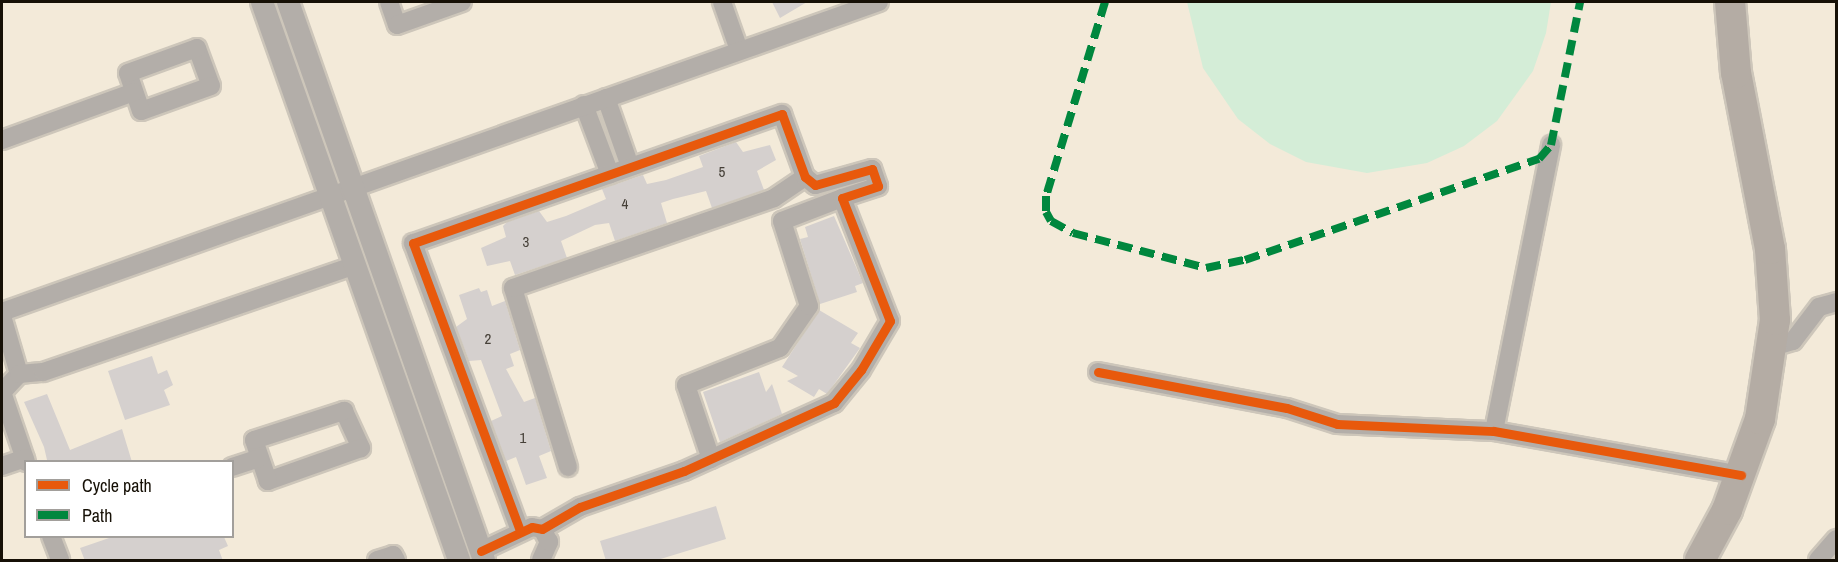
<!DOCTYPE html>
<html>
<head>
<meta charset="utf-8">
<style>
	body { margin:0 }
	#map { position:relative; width:1838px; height:562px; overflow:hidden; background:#f3ead9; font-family:"Archivo Narrow",sans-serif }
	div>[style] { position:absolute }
	.green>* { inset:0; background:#d4edd7 }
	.building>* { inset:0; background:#d5d0ce }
	.roads { filter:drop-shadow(2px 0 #cdc6ba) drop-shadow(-2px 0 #cdc6ba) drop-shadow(0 2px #cdc6ba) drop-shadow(0 -2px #cdc6ba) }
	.minor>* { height:18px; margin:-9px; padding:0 9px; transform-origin:9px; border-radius:9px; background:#b3aea9 }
	.tertiary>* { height:22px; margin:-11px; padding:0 11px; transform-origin:11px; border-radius:11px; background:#b3aea9 }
	.trunk>* { height:30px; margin:-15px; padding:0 15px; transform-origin:15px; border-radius:15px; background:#b4aca4 }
	.quiet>* { height:8px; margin-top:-4px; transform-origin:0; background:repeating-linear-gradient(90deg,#00873e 0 15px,transparent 0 23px) }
	.cycleway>* { height:9px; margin:-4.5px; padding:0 4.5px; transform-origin:4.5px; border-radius:4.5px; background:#e8590c }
	span { translate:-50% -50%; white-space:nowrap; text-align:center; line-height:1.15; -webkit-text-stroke:5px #fff; paint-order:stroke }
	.number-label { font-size:15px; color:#464038 }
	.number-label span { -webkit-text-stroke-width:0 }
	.frame { position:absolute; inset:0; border:3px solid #161006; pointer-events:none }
	.legend { position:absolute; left:24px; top:460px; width:210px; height:78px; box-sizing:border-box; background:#fff; border:2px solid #a29f9b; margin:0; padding:8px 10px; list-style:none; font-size:18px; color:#161006 }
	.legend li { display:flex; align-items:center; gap:12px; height:30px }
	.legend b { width:30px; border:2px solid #a29f9b }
</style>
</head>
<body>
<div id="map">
	<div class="green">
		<div style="clip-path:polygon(1187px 2px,1551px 2px,1546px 33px,1533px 71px,1497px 121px,1464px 146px,1427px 163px,1367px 173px,1306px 162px,1270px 144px,1238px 119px,1203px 68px)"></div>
	</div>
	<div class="building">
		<div style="clip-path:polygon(772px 2px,807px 2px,780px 18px)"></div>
		<div style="clip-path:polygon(736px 142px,743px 152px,770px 145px,776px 160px,757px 171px,764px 190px,712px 208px,706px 191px,673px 199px,661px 203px,667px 223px,615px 241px,609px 223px,595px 225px,561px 241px,567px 258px,515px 275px,510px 261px,487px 266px,481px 248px,506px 237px,503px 226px,507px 222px,539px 211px,547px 222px,566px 216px,606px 199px,602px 189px,643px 175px,647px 184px,666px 180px,703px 167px,699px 156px)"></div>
		<div style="clip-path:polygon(834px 216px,863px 283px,855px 286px,857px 292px,820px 304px,800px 239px,808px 237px,805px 227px)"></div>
		<div style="clip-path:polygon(479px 288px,481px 292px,487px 290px,492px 306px,505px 301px,520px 350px,510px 354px,514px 366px,506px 369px,524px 402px,535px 398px,551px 451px,539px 456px,547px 478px,526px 485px,516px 457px,506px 461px,491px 421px,502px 416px,481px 360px,469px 361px,456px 327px,467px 319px,459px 295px)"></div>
		<div style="clip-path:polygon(819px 310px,858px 333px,851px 343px,860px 348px,827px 394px,819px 389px,814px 397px,787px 381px,798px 376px,782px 367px)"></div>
		<div style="clip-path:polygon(152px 356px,158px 374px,167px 370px,173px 385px,164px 390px,170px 405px,125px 420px,108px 371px)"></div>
		<div style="clip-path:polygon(759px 372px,766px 392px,772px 384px,782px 414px,720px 442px,703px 392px)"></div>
		<div style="clip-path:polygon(47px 394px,70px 450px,122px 429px,132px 462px,44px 462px,47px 460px,44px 447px,24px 402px)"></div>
		<div style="clip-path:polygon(716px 506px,726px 539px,654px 561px,606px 561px,600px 541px)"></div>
		<div style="clip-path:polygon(112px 537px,224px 537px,228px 546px,219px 550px,223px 561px,85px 561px,80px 548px)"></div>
	</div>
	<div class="roads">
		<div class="minor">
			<div style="left:389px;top:2px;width:24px;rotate:71deg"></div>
			<div style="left:397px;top:25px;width:69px;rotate:-19.5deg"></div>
			<div style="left:722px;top:2px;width:51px;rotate:70.5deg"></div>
			<div style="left:197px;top:48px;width:40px;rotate:69.8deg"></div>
			<div style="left:211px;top:86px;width:74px;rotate:160.3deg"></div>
			<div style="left:141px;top:111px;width:40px;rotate:-108.9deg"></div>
			<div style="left:128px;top:73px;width:73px;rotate:-19.9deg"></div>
			<div style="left:606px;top:98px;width:72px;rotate:70.6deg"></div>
			<div style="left:584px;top:105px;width:74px;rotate:69.4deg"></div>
			<div style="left:2px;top:140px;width:140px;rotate:-20deg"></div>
			<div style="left:2px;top:312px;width:930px;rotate:-19.47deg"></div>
			<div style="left:2px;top:316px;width:60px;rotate:73.7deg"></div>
			<div style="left:19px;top:374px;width:25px;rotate:133deg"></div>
			<div style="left:2px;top:392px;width:74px;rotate:71.1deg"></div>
			<div style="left:1772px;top:347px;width:22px;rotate:-16deg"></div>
			<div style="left:1793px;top:341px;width:43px;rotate:-52.6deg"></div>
			<div style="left:1819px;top:307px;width:18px;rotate:-16deg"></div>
			<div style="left:1098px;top:372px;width:192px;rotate:10.8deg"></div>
			<div style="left:1287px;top:408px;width:52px;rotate:17.7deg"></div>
			<div style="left:1337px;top:424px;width:157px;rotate:2.6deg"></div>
			<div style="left:1494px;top:431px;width:251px;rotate:10.1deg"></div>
			<div style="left:19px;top:374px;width:24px;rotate:-5deg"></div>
			<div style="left:43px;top:372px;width:330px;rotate:-18.9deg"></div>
			<div style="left:344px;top:411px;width:41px;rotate:65.3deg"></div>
			<div style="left:361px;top:448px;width:99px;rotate:160.5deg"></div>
			<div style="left:268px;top:481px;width:43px;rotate:-108.9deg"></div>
			<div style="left:254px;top:440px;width:95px;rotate:-17.9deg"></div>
			<div style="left:1494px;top:431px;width:292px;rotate:-78.7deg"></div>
			<div style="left:711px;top:459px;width:78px;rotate:-108.7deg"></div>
			<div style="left:686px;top:385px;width:101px;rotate:-21.5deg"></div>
			<div style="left:780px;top:348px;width:51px;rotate:-55.4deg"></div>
			<div style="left:809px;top:306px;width:89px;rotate:-107.6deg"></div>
			<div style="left:782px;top:221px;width:64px;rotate:-21deg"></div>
			<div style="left:2px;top:466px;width:24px;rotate:-19deg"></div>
			<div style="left:232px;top:467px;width:29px;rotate:-18deg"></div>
			<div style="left:568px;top:467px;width:187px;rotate:-107.1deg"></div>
			<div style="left:513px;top:288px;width:276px;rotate:-19deg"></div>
			<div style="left:774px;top:198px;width:37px;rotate:-34deg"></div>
			<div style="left:51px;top:536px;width:26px;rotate:69deg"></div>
			<div style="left:481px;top:551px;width:56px;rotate:-25.2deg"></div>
			<div style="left:532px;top:527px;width:10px;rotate:11deg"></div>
			<div style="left:542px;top:529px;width:44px;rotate:-30.1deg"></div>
			<div style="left:580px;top:507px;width:110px;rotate:-19.1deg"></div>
			<div style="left:684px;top:471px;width:165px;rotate:-24.4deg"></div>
			<div style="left:834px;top:403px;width:43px;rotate:-50.7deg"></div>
			<div style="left:861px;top:370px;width:57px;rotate:-59.4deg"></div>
			<div style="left:890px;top:321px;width:132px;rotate:-111.3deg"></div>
			<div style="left:842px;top:198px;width:38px;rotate:-18deg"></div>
			<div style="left:878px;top:186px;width:18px;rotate:-109deg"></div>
			<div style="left:872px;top:169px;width:59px;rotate:164.3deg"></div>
			<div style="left:815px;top:185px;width:13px;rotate:-141deg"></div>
			<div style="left:805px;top:177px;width:67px;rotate:-110.1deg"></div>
			<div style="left:782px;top:114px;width:391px;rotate:160.7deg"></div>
			<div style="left:413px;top:243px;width:307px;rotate:69.6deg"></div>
			<div style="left:377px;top:560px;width:17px;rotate:-17deg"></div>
			<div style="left:393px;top:555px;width:6px;rotate:59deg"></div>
			<div style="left:541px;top:560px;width:20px;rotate:-66deg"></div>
			<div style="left:549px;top:542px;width:15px;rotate:-118deg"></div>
			<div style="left:1818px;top:560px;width:28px;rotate:-49deg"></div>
		</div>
		<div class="tertiary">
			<div style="left:262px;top:2px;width:592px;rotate:70.55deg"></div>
			<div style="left:288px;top:2px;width:591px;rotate:70.65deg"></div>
		</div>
		<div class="trunk">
			<div style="left:1700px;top:560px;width:57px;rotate:-61.6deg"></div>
			<div style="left:1727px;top:510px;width:97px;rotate:-70.1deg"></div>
			<div style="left:1760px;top:419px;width:100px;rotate:-81.4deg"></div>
			<div style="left:1775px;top:320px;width:71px;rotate:-94deg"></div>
			<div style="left:1770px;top:249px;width:179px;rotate:-100.9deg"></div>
			<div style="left:1736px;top:73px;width:71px;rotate:-94.8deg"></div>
		</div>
	</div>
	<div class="quiet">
		<div style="left:1105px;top:2px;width:203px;rotate:106.9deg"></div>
		<div style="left:1046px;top:196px;width:16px;rotate:90deg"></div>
		<div style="left:1046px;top:212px;width:10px;rotate:61deg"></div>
		<div style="left:1051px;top:221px;width:25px;rotate:29deg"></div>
		<div style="left:1073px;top:233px;width:138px;rotate:14.7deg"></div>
		<div style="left:1206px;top:268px;width:40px;rotate:-12deg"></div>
		<div style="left:1245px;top:260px;width:311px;rotate:-19deg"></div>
		<div style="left:1539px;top:159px;width:18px;rotate:-49deg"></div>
		<div style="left:1551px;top:145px;width:146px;rotate:-78.5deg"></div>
	</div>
	<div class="cycleway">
		<div style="left:1098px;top:372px;width:192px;rotate:10.8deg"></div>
		<div style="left:1287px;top:408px;width:52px;rotate:17.7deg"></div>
		<div style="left:1337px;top:424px;width:157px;rotate:2.6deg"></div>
		<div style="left:1494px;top:431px;width:251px;rotate:10.1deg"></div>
		<div style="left:481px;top:551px;width:56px;rotate:-25.2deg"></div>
		<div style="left:532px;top:527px;width:10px;rotate:11deg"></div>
		<div style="left:542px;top:529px;width:44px;rotate:-30.1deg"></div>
		<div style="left:580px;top:507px;width:110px;rotate:-19.1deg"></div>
		<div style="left:684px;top:471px;width:165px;rotate:-24.4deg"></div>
		<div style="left:834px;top:403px;width:43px;rotate:-50.7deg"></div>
		<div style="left:861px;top:370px;width:57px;rotate:-59.4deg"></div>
		<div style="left:890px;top:321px;width:132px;rotate:-111.3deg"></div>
		<div style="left:842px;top:198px;width:38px;rotate:-18deg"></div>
		<div style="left:878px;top:186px;width:18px;rotate:-109deg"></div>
		<div style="left:872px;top:169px;width:59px;rotate:164.3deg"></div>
		<div style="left:815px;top:185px;width:13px;rotate:-141deg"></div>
		<div style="left:805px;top:177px;width:67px;rotate:-110.1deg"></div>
		<div style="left:782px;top:114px;width:391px;rotate:160.7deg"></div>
		<div style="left:413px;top:243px;width:307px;rotate:69.6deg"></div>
	</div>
	<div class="number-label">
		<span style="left:722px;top:172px">5</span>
		<span style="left:625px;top:204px">4</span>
		<span style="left:526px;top:242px">3</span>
		<span style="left:488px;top:339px">2</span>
		<span style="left:523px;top:438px">1</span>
	</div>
	<div class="frame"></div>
	<ul class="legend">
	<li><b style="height:8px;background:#e8590c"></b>Cycle path</li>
	<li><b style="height:8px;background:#00873e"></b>Path</li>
	</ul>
</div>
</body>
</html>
